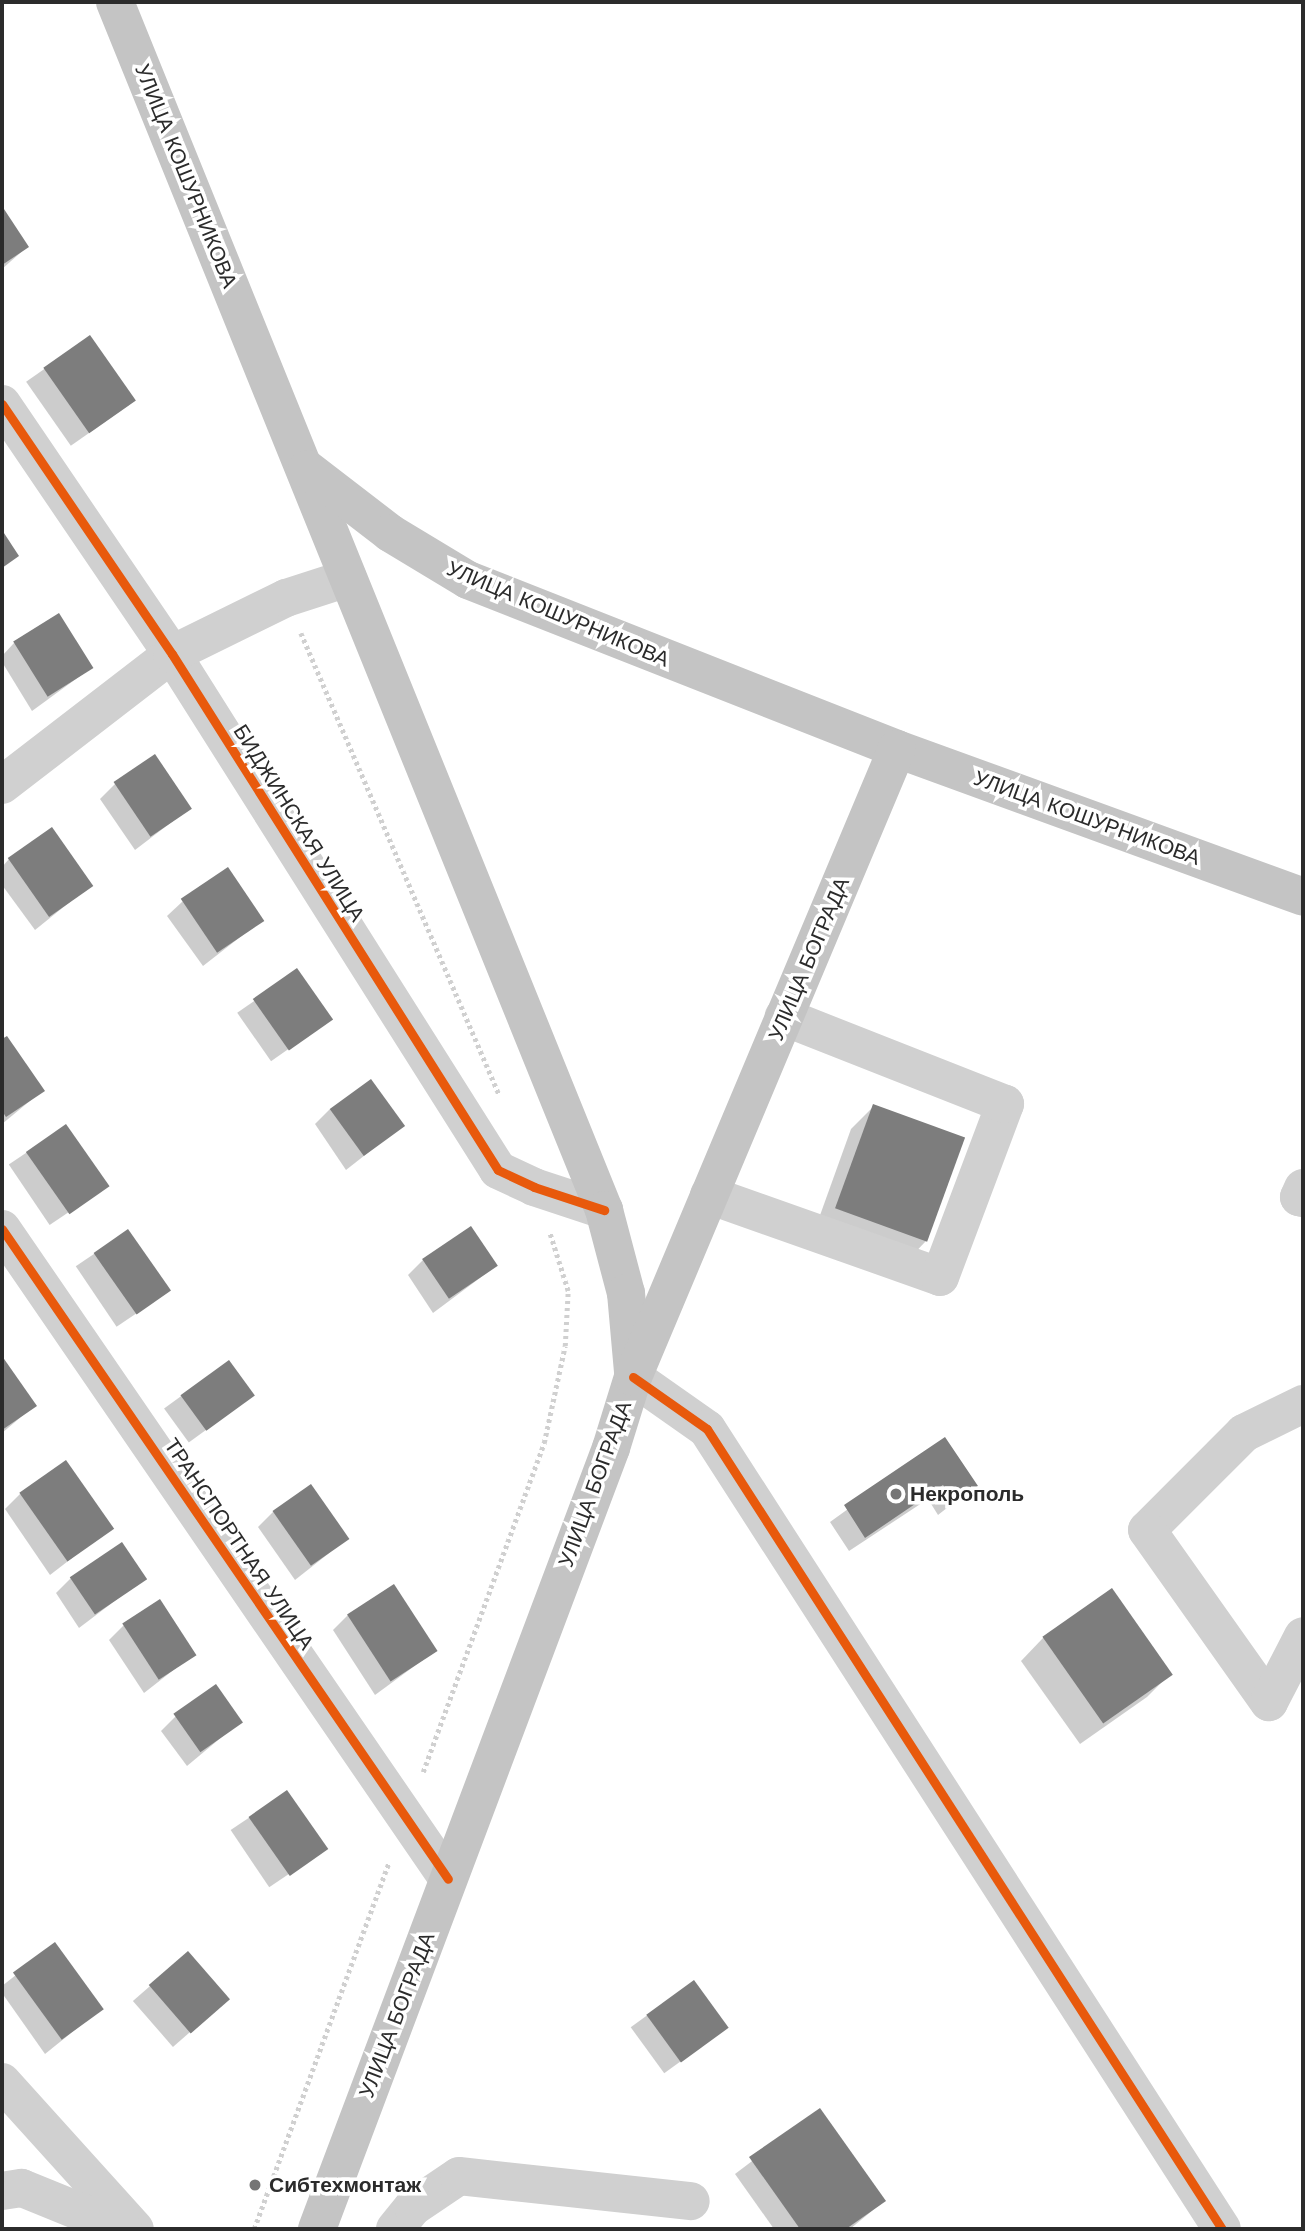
<!DOCTYPE html>
<html>
<head>
<meta charset="utf-8">
<style>
	body { margin:0 }
	#map { position:relative; width:1305px; height:2231px; overflow:hidden; background:#fff; font-family:"Work Sans",sans-serif }
	div>[style] { position:absolute }
	.shadow>* { inset:0; background:#0003; transform-origin:0 0 }
	.building>* { inset:0; background:#7d7d7d; transform-origin:0 0 }
	.path>* { height:4.5px; margin-top:-2.25px; transform-origin:0; background:repeating-linear-gradient(90deg,#d0d0d0 0 3.5px,transparent 0 7px) }
	.minor>* { height:38px; margin:-19px; padding:0 19px; transform-origin:19px; border-radius:19px; background:#d0d0d0 }
	.major>* { height:38px; margin:-19px; padding:0 19px; transform-origin:19px; border-radius:19px; background:#c4c4c4 }
	.cycleway>* { height:9px; margin:-4.5px; padding:0 4.5px; transform-origin:4.5px; border-radius:4.5px; background:#e8590c }
	.dots>* { width:19px; height:19px; translate:-50% -50%; box-sizing:border-box; border:4px solid #fff; border-radius:50% }
	span { translate:-50% -50%; white-space:nowrap; text-align:center; line-height:1.15; -webkit-text-stroke:7px #fff; paint-order:stroke }
	.street-label { font-size:21px; color:#2b2b2b }
	.poi-label { font-size:21px; color:#2b2b2b; font-weight:700 }
	.left { translate:0 -50%; text-align:left }
	.frame { position:absolute; inset:0; border:4px solid #2b2b2b; pointer-events:none }
</style>
</head>
<body>
<div id="map">
	<div class="shadow">
		<div style="clip-path:polygon(2px 209px,27px 247px,2px 269px)"></div>
		<div style="left:90px;top:337px;width:78px;height:78px;rotate:55deg"></div>
		<div style="clip-path:polygon(14px 643px,91px 668px,32px 711px,2px 662px,2px 656px)"></div>
		<div style="clip-path:polygon(115px 784px,190px 808px,135px 850px,100px 799px)"></div>
		<div style="clip-path:polygon(9px 859px,91px 885px,35px 930px,2px 885px,2px 867px)"></div>
		<div style="clip-path:polygon(183px 901px,262px 920px,203px 966px,167px 916px)"></div>
		<div style="left:297px;top:971px;width:59px;height:73px;rotate:55deg"></div>
		<div style="clip-path:polygon(6px 1038px,42px 1091px,2px 1124px,2px 1041px)"></div>
		<div style="clip-path:polygon(874px 1106px,926px 1241px,904px 1264px,814px 1232px,851px 1129px)"></div>
		<div style="clip-path:polygon(330px 1109px,402px 1126px,346px 1170px,315px 1124px)"></div>
		<div style="left:66px;top:1126px;width:73px;height:69px;rotate:56deg"></div>
		<div style="left:128px;top:1231px;width:73px;height:63px;rotate:56deg"></div>
		<div style="clip-path:polygon(423px 1260px,496px 1266px,433px 1313px,408px 1275px)"></div>
		<div style="clip-path:polygon(2px 1359px,34px 1406px,2px 1433px)"></div>
		<div style="left:228px;top:1362px;width:42px;height:79px;rotate:54deg"></div>
		<div style="clip-path:polygon(945px 1439px,976px 1485px,938px 1515px,928px 1499px,849px 1551px,830px 1522px)"></div>
		<div style="clip-path:polygon(20px 1494px,111px 1528px,50px 1575px,5px 1509px)"></div>
		<div style="clip-path:polygon(273px 1512px,347px 1539px,295px 1580px,258px 1527px)"></div>
		<div style="clip-path:polygon(71px 1578px,145px 1578px,79px 1628px,56px 1593px)"></div>
		<div style="clip-path:polygon(1111px 1591px,1170px 1674px,1147px 1697px,1080px 1744px,1021px 1661px,1043px 1638px)"></div>
		<div style="clip-path:polygon(348px 1615px,435px 1651px,375px 1695px,333px 1630px)"></div>
		<div style="clip-path:polygon(124px 1625px,194px 1654px,144px 1693px,109px 1640px)"></div>
		<div style="clip-path:polygon(176px 1716px,241px 1721px,187px 1766px,161px 1731px)"></div>
		<div style="left:287px;top:1792px;width:69px;height:68px;rotate:56deg"></div>
		<div style="clip-path:polygon(55px 1944px,101px 2009px,45px 2054px,2px 1993px,2px 1986px)"></div>
		<div style="left:188px;top:1953px;width:61px;height:73px;rotate:49deg"></div>
		<div style="left:693px;top:1982px;width:57px;height:77px;rotate:54deg"></div>
		<div style="clip-path:polygon(819px 2110px,884px 2201px,850px 2229px,774px 2229px,735px 2174px)"></div>
	</div>
	<div class="building">
		<div style="clip-path:polygon(2px 206px,29px 247px,2px 265px)"></div>
		<div style="left:90px;top:335px;width:80px;height:57px;rotate:55deg"></div>
		<div style="clip-path:polygon(2px 530px,19px 556px,2px 568px)"></div>
		<div style="left:59px;top:613px;width:65px;height:54px;rotate:58deg"></div>
		<div style="left:155px;top:754px;width:66px;height:50px;rotate:56deg"></div>
		<div style="left:52px;top:827px;width:72px;height:54px;rotate:55deg"></div>
		<div style="left:228px;top:867px;width:65px;height:57px;rotate:56deg"></div>
		<div style="left:297px;top:968px;width:63px;height:54px;rotate:55deg"></div>
		<div style="clip-path:polygon(7px 1036px,45px 1091px,6px 1117px,2px 1111px,2px 1039px)"></div>
		<div style="left:371px;top:1079px;width:58px;height:51px;rotate:54deg"></div>
		<div style="left:873px;top:1104px;width:98px;height:111px;rotate:20deg"></div>
		<div style="left:66px;top:1124px;width:76px;height:49px;rotate:55deg"></div>
		<div style="left:471px;top:1226px;width:48px;height:59px;rotate:56deg"></div>
		<div style="left:128px;top:1229px;width:75px;height:42px;rotate:55deg"></div>
		<div style="clip-path:polygon(2px 1356px,37px 1406px,2px 1430px)"></div>
		<div style="left:229px;top:1360px;width:44px;height:60px;rotate:54deg"></div>
		<div style="clip-path:polygon(945px 1437px,978px 1486px,954px 1501px,943px 1485px,865px 1538px,844px 1505px)"></div>
		<div style="left:66px;top:1460px;width:84px;height:57px;rotate:55deg"></div>
		<div style="left:311px;top:1484px;width:67px;height:47px;rotate:55deg"></div>
		<div style="left:122px;top:1542px;width:45px;height:63px;rotate:56deg"></div>
		<div style="left:394px;top:1584px;width:80px;height:56px;rotate:57deg"></div>
		<div style="left:1112px;top:1588px;width:106px;height:85px;rotate:55deg"></div>
		<div style="left:160px;top:1599px;width:67px;height:45px;rotate:57deg"></div>
		<div style="left:216px;top:1684px;width:47px;height:52px;rotate:55deg"></div>
		<div style="left:287px;top:1790px;width:72px;height:47px;rotate:55deg"></div>
		<div style="left:55px;top:1942px;width:83px;height:52px;rotate:54deg"></div>
		<div style="left:188px;top:1951px;width:64px;height:52px;rotate:49deg"></div>
		<div style="left:694px;top:1980px;width:59px;height:59px;rotate:54deg"></div>
		<div style="clip-path:polygon(820px 2108px,886px 2201px,846px 2229px,800px 2229px,749px 2157px)"></div>
	</div>
	<div class="path">
		<div style="left:301px;top:633px;width:502px;rotate:66.76deg"></div>
		<div style="left:423px;top:1772px;width:351px;rotate:-69.8deg"></div>
		<div style="left:544px;top:1443px;width:99px;rotate:-77.8deg"></div>
		<div style="left:565px;top:1346px;width:55px;rotate:-86.9deg"></div>
		<div style="left:568px;top:1291px;width:60px;rotate:-107.5deg"></div>
		<div style="left:254px;top:2229px;width:391px;rotate:-69.8deg"></div>
	</div>
	<div class="minor">
		<div style="left:2px;top:404px;width:302px;rotate:55.8deg"></div>
		<div style="left:172px;top:654px;width:610px;rotate:57.72deg"></div>
		<div style="left:498px;top:1170px;width:40px;rotate:25deg"></div>
		<div style="left:534px;top:1187px;width:74px;rotate:18.2deg"></div>
		<div style="left:2px;top:785px;width:215px;rotate:-37.6deg"></div>
		<div style="left:172px;top:654px;width:127px;rotate:-26.2deg"></div>
		<div style="left:286px;top:598px;width:65px;rotate:-17.9deg"></div>
		<div style="left:1303px;top:1188px;width:10px;rotate:114deg"></div>
		<div style="left:1299px;top:1197px;width:4px;rotate:14deg"></div>
		<div style="left:709px;top:1195px;width:245px;rotate:19.5deg"></div>
		<div style="left:940px;top:1277px;width:185px;rotate:-69.4deg"></div>
		<div style="left:1005px;top:1104px;width:238px;rotate:-158.5deg"></div>
		<div style="left:2px;top:1229px;width:788px;rotate:55.54deg"></div>
		<div style="left:633px;top:1377px;width:90px;rotate:35.1deg"></div>
		<div style="left:707px;top:1429px;width:951px;rotate:57.23deg"></div>
		<div style="left:1303px;top:1404px;width:66px;rotate:153.8deg"></div>
		<div style="left:1244px;top:1433px;width:137px;rotate:135deg"></div>
		<div style="left:1147px;top:1530px;width:211px;rotate:54.7deg"></div>
		<div style="left:1269px;top:1702px;width:74px;rotate:-62.7deg"></div>
		<div style="left:2px;top:2082px;width:198px;rotate:47.9deg"></div>
		<div style="left:2px;top:2191px;width:20px;rotate:-9deg"></div>
		<div style="left:22px;top:2188px;width:109px;rotate:22.1deg"></div>
		<div style="left:395px;top:2229px;width:28px;rotate:-51deg"></div>
		<div style="left:413px;top:2207px;width:55px;rotate:-34deg"></div>
		<div style="left:459px;top:2176px;width:233px;rotate:6.2deg"></div>
	</div>
	<div class="major">
		<div style="left:115px;top:2px;width:1303px;rotate:67.96deg"></div>
		<div style="left:604px;top:1210px;width:86px;rotate:75.2deg"></div>
		<div style="left:626px;top:1293px;width:79px;rotate:84.9deg"></div>
		<div style="left:307px;top:469px;width:105px;rotate:37.6deg"></div>
		<div style="left:390px;top:533px;width:91px;rotate:31.1deg"></div>
		<div style="left:468px;top:580px;width:461px;rotate:21.5deg"></div>
		<div style="left:897px;top:749px;width:432px;rotate:20deg"></div>
		<div style="left:317px;top:2229px;width:835px;rotate:-69.37deg"></div>
		<div style="left:611px;top:1448px;width:74px;rotate:-72.8deg"></div>
		<div style="left:633px;top:1377px;width:681px;rotate:-67.2deg"></div>
	</div>
	<div class="cycleway">
		<div style="left:2px;top:404px;width:302px;rotate:55.8deg"></div>
		<div style="left:172px;top:654px;width:610px;rotate:57.72deg"></div>
		<div style="left:498px;top:1170px;width:40px;rotate:25deg"></div>
		<div style="left:534px;top:1187px;width:74px;rotate:18.2deg"></div>
		<div style="left:2px;top:1229px;width:788px;rotate:55.54deg"></div>
		<div style="left:633px;top:1377px;width:90px;rotate:35.1deg"></div>
		<div style="left:707px;top:1429px;width:951px;rotate:57.23deg"></div>
	</div>
	<div class="dots">
		<div style="left:896px;top:1494px;background:#757575"></div>
		<div style="left:255px;top:2185px;background:#757575"></div>
	</div>
	<div class="street-label">
		<span style="left:186px;top:176px;rotate:68deg">УЛИЦА КОШУРНИКОВА</span>
		<span style="left:558px;top:614px;rotate:23deg">УЛИЦА КОШУРНИКОВА</span>
		<span style="left:1087px;top:818px;rotate:20deg">УЛИЦА КОШУРНИКОВА</span>
		<span style="left:299px;top:823px;rotate:58deg">БИДЖИНСКАЯ УЛИЦА</span>
		<span style="left:809px;top:959px;rotate:-67deg">УЛИЦА БОГРАДА</span>
		<span style="left:595px;top:1484px;rotate:-70deg">УЛИЦА БОГРАДА</span>
		<span style="left:239px;top:1544px;rotate:56deg">ТРАНСПОРТНАЯ УЛИЦА</span>
		<span style="left:397px;top:2015px;rotate:-69deg">УЛИЦА БОГРАДА</span>
	</div>
	<div class="poi-label">
		<span class="left" style="left:910px;top:1494px">Некрополь</span>
		<span class="left" style="left:269px;top:2185px">Сибтехмонтаж</span>
	</div>
	<div class="frame"></div>
</div>
</body>
</html>
